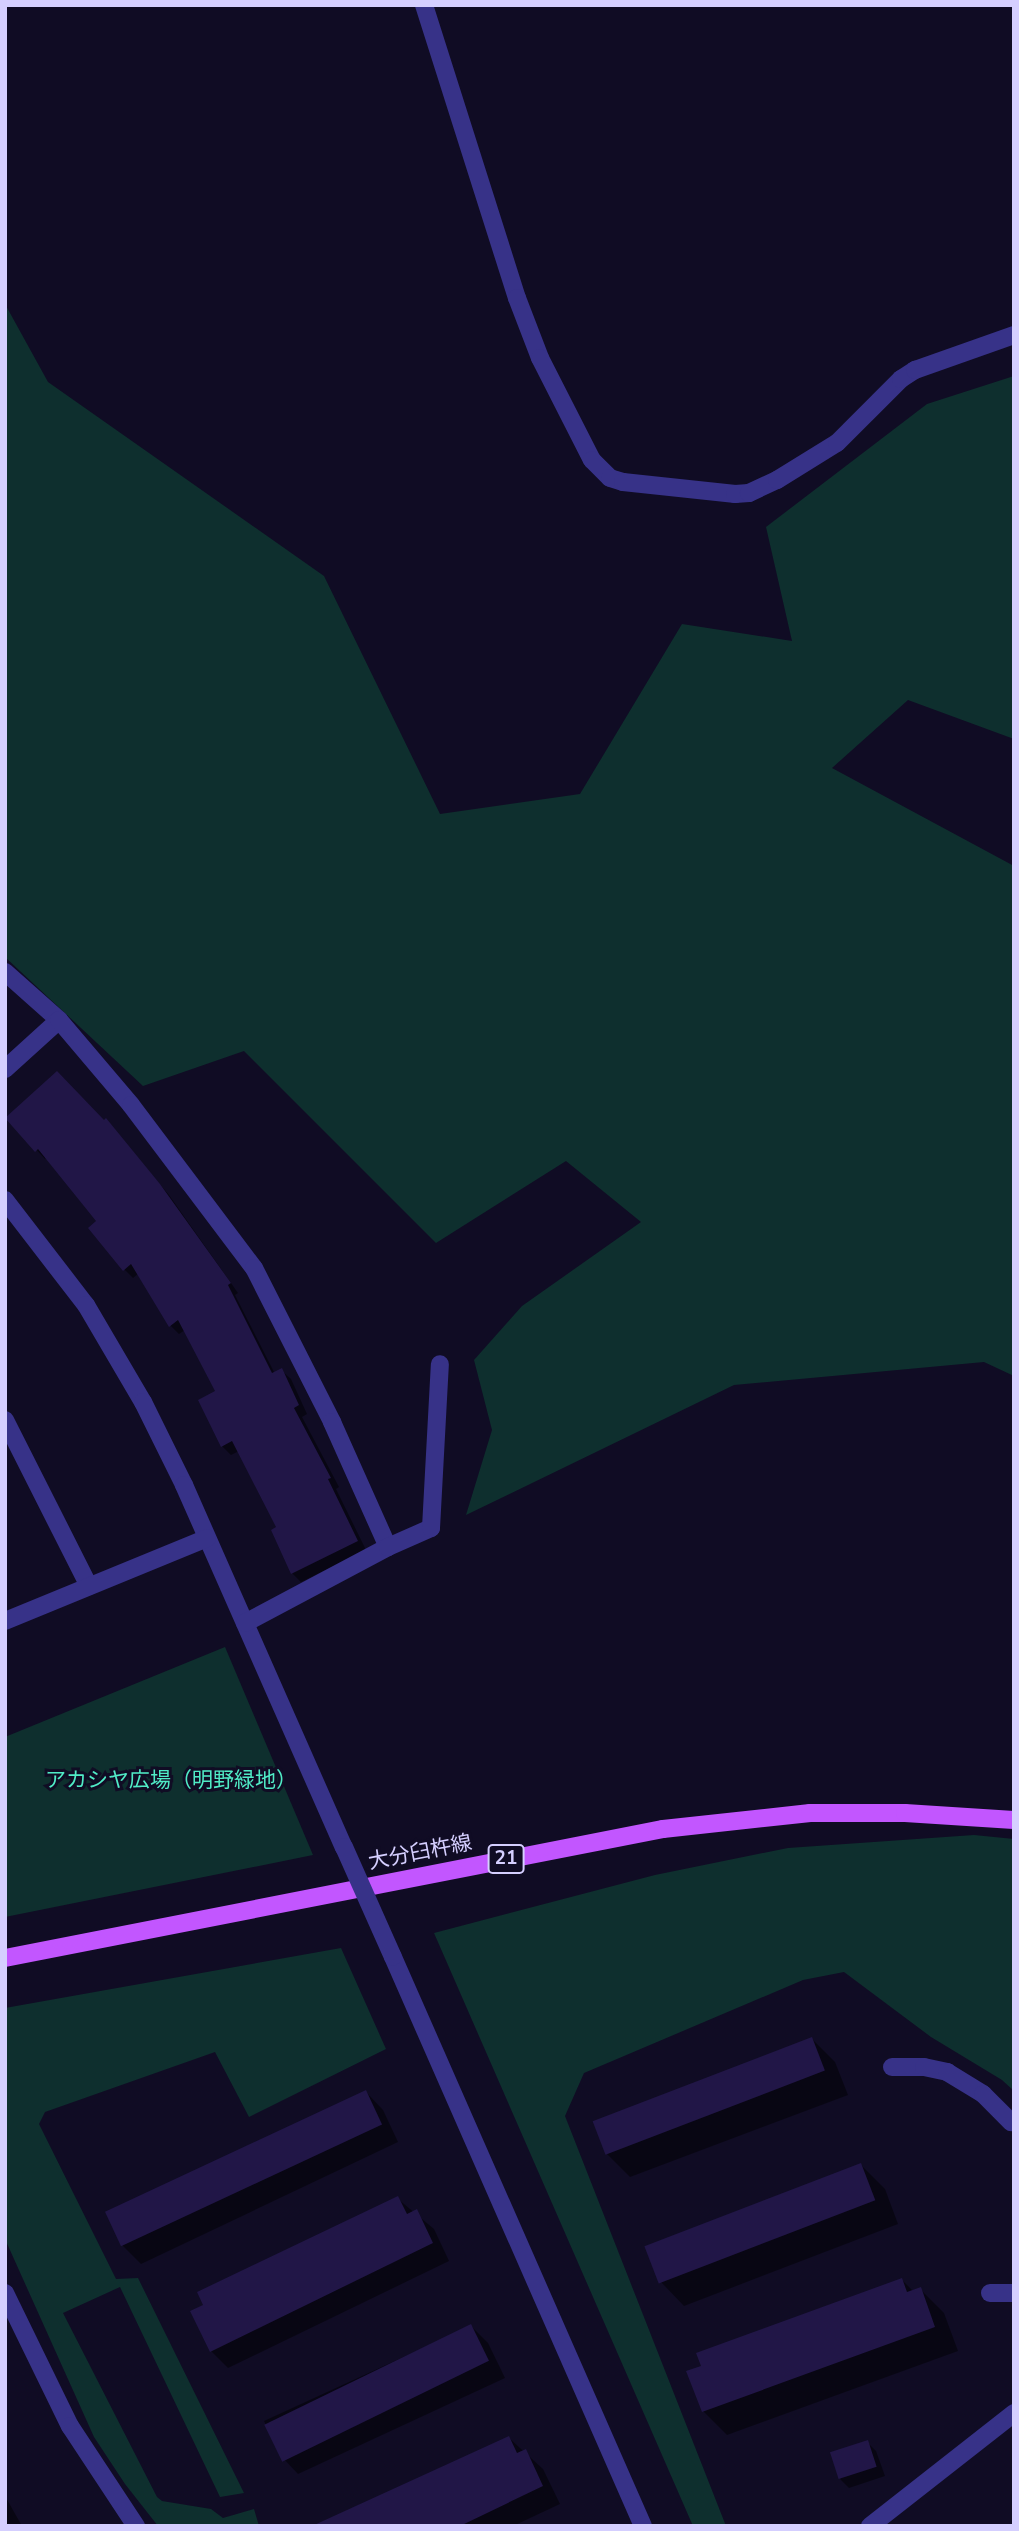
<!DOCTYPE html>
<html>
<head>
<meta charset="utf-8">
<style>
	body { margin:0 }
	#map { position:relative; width:1019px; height:2531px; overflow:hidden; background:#100c24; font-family:"Nunito Sans","Noto Sans JP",sans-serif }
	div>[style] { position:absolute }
	.green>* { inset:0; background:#0e2f2e }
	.shadow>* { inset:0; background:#0007 }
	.building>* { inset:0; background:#211647; transform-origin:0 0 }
	.minor>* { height:18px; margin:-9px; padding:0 9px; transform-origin:9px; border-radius:9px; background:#373288 }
	.major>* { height:18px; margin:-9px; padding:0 9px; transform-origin:9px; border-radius:9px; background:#c256ff }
	.minor-bridge>* { height:18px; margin:-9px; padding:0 9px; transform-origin:9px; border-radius:9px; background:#373288 }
	span { translate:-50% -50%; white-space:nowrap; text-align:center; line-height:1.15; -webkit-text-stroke:6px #100c24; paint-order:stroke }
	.shield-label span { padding:2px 5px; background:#100c24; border:2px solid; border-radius:5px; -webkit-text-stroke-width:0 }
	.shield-label { font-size:19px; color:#d5cfff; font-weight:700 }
	.park-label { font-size:21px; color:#50ebc6 }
	.street-label { font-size:21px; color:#d5cfff }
	.frame { position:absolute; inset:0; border:7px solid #d5cfff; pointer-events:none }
</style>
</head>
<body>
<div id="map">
	<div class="green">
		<div style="clip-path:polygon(5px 304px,48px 382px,324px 576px,440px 814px,580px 794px,682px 624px,792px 641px,766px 527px,927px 404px,1014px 376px,1014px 739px,908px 700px,832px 768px,1014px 866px,1014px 1376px,984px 1362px,734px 1385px,466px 1515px,492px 1430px,474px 1360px,522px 1306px,641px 1222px,566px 1161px,436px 1243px,244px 1051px,143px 1086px,5px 957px)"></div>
		<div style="clip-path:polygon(225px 1647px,313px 1855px,5px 1917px,5px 1737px)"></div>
		<div style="clip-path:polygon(974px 1835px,1014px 1839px,1014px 2091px,1002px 2080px,931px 2037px,844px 1972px,803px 1980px,584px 2073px,565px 2116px,726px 2526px,693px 2526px,434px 1933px,655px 1875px,788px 1848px)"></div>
		<div style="clip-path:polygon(341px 1948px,386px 2049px,249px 2117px,215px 2052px,45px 2112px,39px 2124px,116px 2279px,138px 2278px,244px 2493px,220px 2497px,120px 2287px,63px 2313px,157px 2497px,162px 2501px,211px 2509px,223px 2518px,254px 2509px,259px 2526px,158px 2526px,125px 2484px,94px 2437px,5px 2239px,5px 2008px)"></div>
	</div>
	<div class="shadow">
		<div style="clip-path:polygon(6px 1117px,104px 1122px,114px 1130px,169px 1195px,238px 1293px,235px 1295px,275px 1374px,282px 1371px,291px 1379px,307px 1414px,302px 1417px,339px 1487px,336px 1489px,366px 1550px,301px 1582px,292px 1573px,278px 1528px,239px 1451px,231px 1455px,222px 1446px,217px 1392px,185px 1330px,179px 1334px,170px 1325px,139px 1273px,133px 1278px,124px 1269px,99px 1221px,47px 1157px,45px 1159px)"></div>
		<div style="clip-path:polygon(812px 2039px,835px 2062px,848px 2095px,630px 2177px,606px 2153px)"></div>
		<div style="clip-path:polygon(366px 2092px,383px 2110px,398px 2142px,141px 2264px,123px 2246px,108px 2215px)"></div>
		<div style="clip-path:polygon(861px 2165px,885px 2189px,898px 2224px,684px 2306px,661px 2282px)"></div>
		<div style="clip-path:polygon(398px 2199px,434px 2229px,449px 2261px,228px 2368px,211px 2351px)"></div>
		<div style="clip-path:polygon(902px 2280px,914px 2292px,920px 2289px,944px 2313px,958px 2351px,727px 2435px,703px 2411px)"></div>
		<div style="clip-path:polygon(471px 2326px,488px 2343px,505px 2378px,298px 2474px,281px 2456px,264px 2421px)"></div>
		<div style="clip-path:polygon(509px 2438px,543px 2469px,560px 2504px,513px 2526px,316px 2526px)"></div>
		<div style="clip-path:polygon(867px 2442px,876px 2451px,885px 2476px,849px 2488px,840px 2479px)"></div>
		<div style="clip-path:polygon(5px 2496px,22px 2526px,5px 2526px)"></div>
	</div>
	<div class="building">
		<div style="clip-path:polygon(57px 1071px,104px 1120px,106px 1118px,160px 1184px,231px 1283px,228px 1285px,272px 1373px,282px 1368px,299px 1405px,294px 1408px,331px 1478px,328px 1479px,358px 1541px,291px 1574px,271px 1530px,276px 1527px,232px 1441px,221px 1447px,198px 1400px,215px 1391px,178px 1320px,169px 1327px,131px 1264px,123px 1271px,88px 1228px,96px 1221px,38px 1149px,35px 1152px,5px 1118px)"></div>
		<div style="left:812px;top:2037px;width:36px;height:235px;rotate:69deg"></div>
		<div style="left:366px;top:2090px;width:38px;height:288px;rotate:65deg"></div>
		<div style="left:861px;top:2163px;width:40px;height:232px;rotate:69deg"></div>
		<div style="clip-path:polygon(398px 2196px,407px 2214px,417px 2209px,433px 2243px,210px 2352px,190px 2311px,203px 2305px,197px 2292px)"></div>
		<div style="clip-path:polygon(902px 2278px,907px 2292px,921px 2287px,935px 2327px,702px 2412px,686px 2371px,701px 2366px,696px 2353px)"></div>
		<div style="left:471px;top:2324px;width:41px;height:230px;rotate:64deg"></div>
		<div style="clip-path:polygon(509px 2436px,517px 2453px,526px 2449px,543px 2486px,460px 2526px,312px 2526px)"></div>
		<div style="left:868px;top:2440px;width:28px;height:40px;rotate:72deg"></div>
	</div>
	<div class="minor">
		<div style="left:424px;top:5px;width:307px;rotate:72.4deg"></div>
		<div style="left:517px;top:298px;width:64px;rotate:69deg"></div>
		<div style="left:540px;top:358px;width:114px;rotate:63deg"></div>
		<div style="left:592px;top:460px;width:25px;rotate:45deg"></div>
		<div style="left:610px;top:478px;width:14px;rotate:17deg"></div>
		<div style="left:623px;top:482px;width:113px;rotate:6.1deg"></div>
		<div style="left:735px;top:494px;width:14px;rotate:-4deg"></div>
		<div style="left:749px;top:493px;width:31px;rotate:-25deg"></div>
		<div style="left:777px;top:480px;width:70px;rotate:-31.7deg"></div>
		<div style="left:837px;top:443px;width:91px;rotate:-45deg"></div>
		<div style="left:901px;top:379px;width:17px;rotate:-33deg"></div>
		<div style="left:915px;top:370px;width:105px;rotate:-19.5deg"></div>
		<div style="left:5px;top:972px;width:72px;rotate:41.6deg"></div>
		<div style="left:5px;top:1069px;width:73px;rotate:-42.2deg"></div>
		<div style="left:59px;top:1020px;width:111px;rotate:49.7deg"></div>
		<div style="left:131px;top:1105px;width:204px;rotate:53deg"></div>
		<div style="left:254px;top:1268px;width:173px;rotate:63.1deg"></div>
		<div style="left:332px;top:1422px;width:137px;rotate:65.9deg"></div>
		<div style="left:5px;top:1200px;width:133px;rotate:52.4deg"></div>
		<div style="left:86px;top:1305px;width:113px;rotate:59.6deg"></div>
		<div style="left:143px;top:1402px;width:93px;rotate:63.7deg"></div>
		<div style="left:184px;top:1485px;width:396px;rotate:66.2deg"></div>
		<div style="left:5px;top:1420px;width:186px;rotate:63.2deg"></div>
		<div style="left:5px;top:1621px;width:218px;rotate:-22.3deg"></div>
		<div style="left:245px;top:1623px;width:162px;rotate:-28deg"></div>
		<div style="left:388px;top:1547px;width:47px;rotate:-23.8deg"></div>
		<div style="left:431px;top:1528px;width:164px;rotate:-86.9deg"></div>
		<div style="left:393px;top:1957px;width:621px;rotate:66.28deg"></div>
		<div style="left:892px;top:2067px;width:32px"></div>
		<div style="left:924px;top:2067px;width:24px;rotate:12deg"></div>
		<div style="left:947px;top:2072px;width:42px;rotate:31.4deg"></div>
		<div style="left:983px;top:2094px;width:40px;rotate:45deg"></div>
		<div style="left:5px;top:2293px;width:148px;rotate:64deg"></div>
		<div style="left:70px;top:2426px;width:120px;rotate:56.6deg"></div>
		<div style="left:990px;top:2293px;width:24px"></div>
		<div style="left:870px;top:2526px;width:183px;rotate:-38.1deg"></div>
	</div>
	<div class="major">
		<div style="left:5px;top:1958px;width:671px;rotate:-11.09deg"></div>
		<div style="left:663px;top:1829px;width:148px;rotate:-6.2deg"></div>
		<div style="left:810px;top:1813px;width:95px"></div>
		<div style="left:905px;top:1813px;width:109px;rotate:3.7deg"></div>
	</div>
	<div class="minor-bridge">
		<div style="left:344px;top:1847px;width:120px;rotate:66deg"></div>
	</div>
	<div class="shield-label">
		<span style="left:506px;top:1859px">21</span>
	</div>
	<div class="park-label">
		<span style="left:171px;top:1780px">アカシヤ広場（明野緑地）</span>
	</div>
	<div class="street-label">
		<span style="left:420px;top:1852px;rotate:-11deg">大分臼杵線</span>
	</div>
	<div class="frame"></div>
</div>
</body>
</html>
